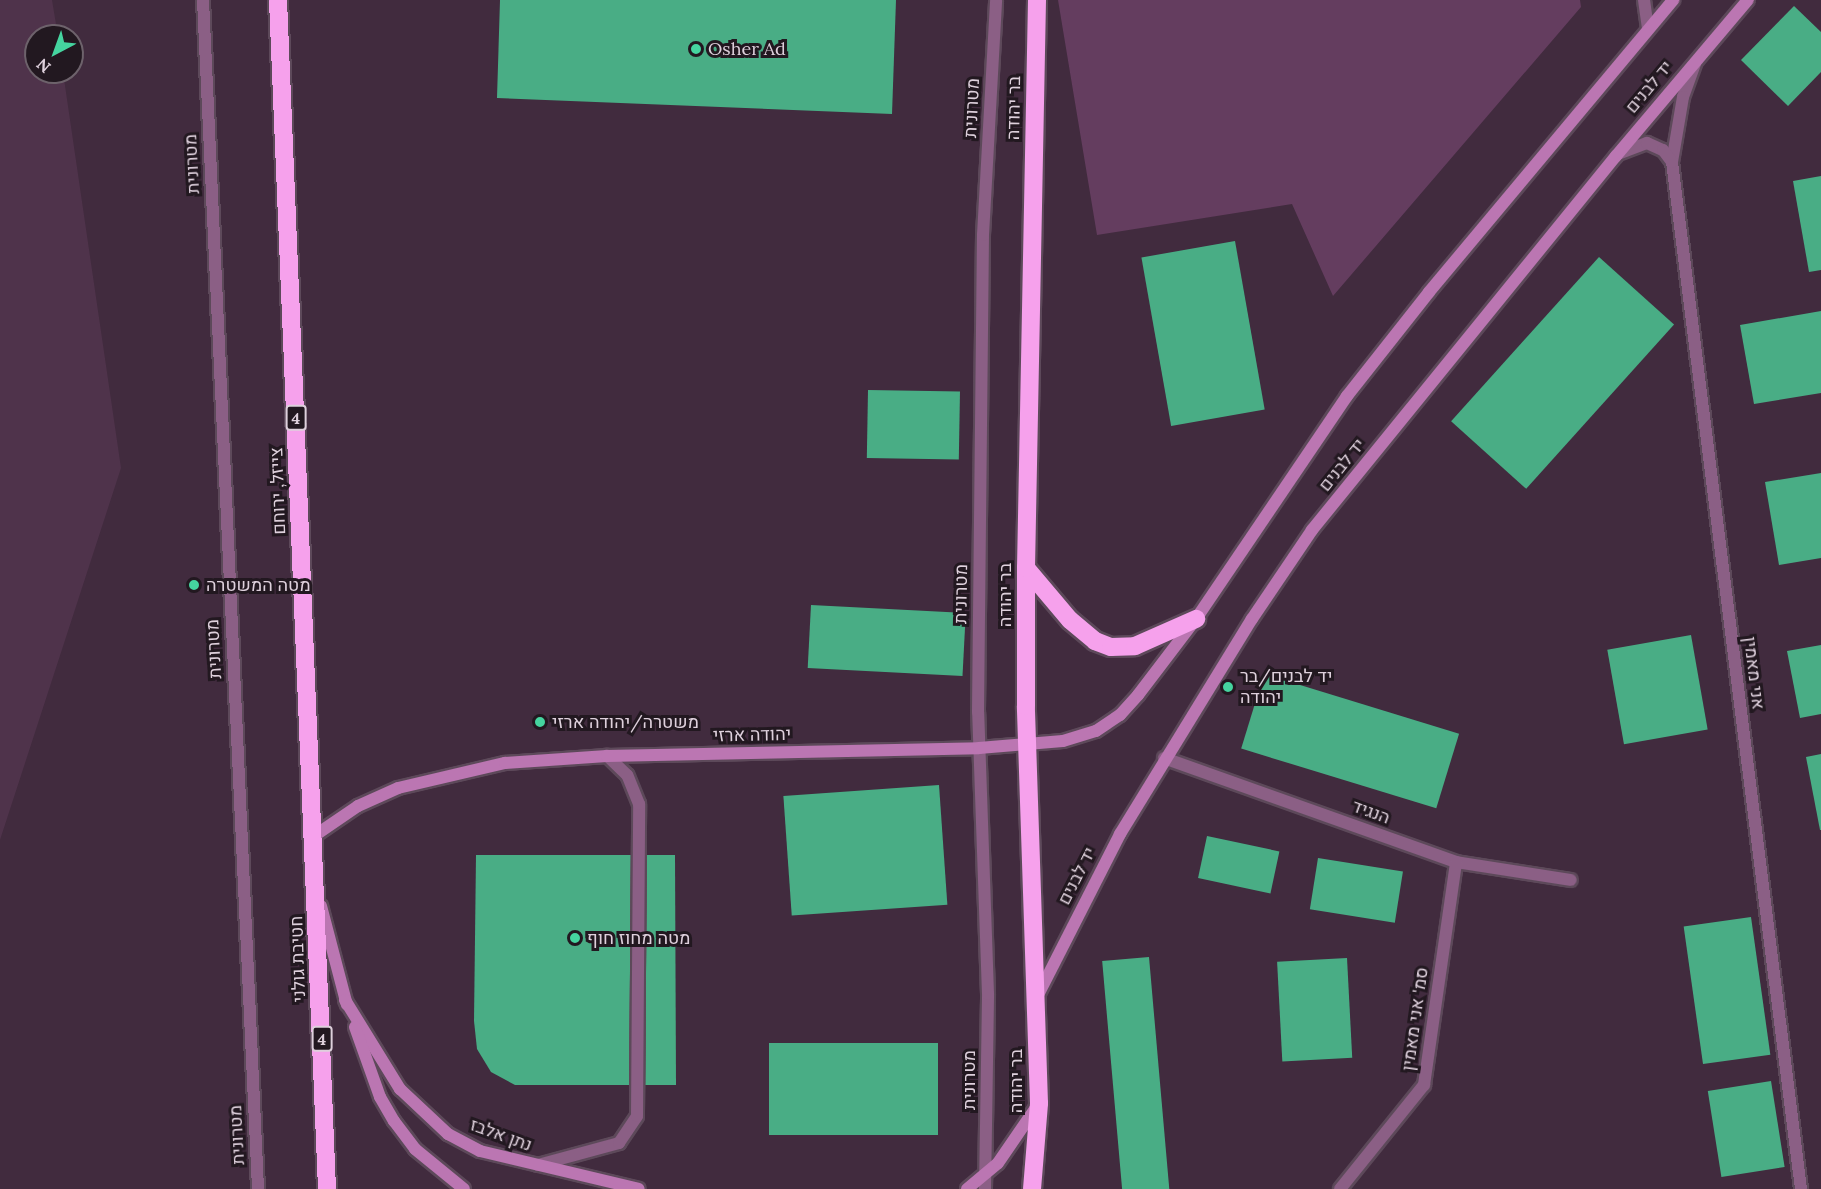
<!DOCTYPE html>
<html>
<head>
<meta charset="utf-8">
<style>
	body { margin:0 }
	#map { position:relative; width:1821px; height:1189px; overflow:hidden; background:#412b3e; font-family:Lora,Heebo,serif }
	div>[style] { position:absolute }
	.built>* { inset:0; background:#4f334b }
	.green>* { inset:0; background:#643d5f }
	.building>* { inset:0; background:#49ad85; transform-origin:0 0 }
	.roads { filter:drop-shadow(2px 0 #5d495a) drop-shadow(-2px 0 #5d495a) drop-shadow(0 2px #5d495a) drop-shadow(0 -2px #5d495a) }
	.lane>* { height:12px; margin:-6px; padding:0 6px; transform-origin:6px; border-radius:6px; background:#8b5f85 }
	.street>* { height:12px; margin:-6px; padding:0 6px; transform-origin:6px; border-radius:6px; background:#8b5f85 }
	.secondary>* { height:12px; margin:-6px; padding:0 6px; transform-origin:6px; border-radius:6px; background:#bb76b2 }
	.highway>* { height:18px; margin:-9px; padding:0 9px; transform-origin:9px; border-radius:9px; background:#f6a1ec }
	.dots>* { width:16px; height:16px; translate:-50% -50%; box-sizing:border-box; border:3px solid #221820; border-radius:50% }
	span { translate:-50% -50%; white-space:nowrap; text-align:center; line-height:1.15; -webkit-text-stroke:6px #221820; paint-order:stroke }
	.shield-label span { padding:2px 4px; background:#221820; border:2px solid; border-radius:4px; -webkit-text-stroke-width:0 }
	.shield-label { font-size:16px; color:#ded0dc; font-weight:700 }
	.poi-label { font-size:18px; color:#ded0dc }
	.left { translate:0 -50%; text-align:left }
	.street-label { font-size:18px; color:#ded0dc }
	.north { position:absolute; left:24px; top:24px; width:60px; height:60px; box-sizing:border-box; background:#221820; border:2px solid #6d626b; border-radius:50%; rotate:221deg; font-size:16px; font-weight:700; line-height:24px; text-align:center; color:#ded0dc }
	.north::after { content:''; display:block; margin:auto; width:21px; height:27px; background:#45d49f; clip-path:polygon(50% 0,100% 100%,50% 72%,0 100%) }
</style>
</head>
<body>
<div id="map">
	<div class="built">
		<div style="clip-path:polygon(0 0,52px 0,58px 36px,36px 36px,36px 72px,63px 72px,121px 468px,0 840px)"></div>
	</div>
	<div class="green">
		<div style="clip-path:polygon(1058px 0,1580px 0,1581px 7px,1333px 296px,1292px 204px,1097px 235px)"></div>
	</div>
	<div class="building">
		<div style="clip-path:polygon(500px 0,896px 0,892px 114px,497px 98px)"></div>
		<div style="clip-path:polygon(1794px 6px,1821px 32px,1821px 72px,1788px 106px,1741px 60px)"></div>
		<div style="clip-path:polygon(1821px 176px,1821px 270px,1809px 272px,1793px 181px)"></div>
		<div style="left:1235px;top:241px;width:171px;height:95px;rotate:80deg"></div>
		<div style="left:1599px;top:257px;width:101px;height:221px;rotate:42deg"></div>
		<div style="clip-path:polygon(1821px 311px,1821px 393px,1754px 404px,1740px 325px)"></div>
		<div style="left:868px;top:390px;width:92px;height:68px;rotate:1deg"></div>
		<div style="clip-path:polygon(1821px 473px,1821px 558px,1779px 565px,1765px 482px)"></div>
		<div style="left:811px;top:605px;width:155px;height:63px;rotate:3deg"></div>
		<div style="left:1691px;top:635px;width:96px;height:85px;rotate:80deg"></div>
		<div style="clip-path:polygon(1821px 645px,1821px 714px,1800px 718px,1787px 651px)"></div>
		<div style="left:1264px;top:674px;width:204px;height:78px;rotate:17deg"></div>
		<div style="clip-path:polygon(1821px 754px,1821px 830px,1820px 830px,1806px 757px)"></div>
		<div style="left:939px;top:785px;width:120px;height:156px;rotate:86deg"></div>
		<div style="left:1207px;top:836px;width:74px;height:43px;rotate:12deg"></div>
		<div style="clip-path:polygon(476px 855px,675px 855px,676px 1085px,515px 1085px,491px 1072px,477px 1049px,474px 1021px)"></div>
		<div style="left:1318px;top:858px;width:86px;height:52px;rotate:9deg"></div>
		<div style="left:1751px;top:917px;width:139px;height:68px;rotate:82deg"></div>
		<div style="left:1149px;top:957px;width:233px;height:47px;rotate:85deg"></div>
		<div style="left:1347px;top:958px;width:100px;height:70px;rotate:87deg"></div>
		<div style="left:938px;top:1043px;width:92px;height:169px;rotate:90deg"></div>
		<div style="left:1771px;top:1081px;width:87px;height:64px;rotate:81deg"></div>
	</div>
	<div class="roads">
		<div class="lane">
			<div style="left:203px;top:0;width:1190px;rotate:87.35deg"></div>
			<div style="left:538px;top:1165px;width:84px;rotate:-15.2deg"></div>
			<div style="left:619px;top:1143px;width:32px;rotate:-56deg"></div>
			<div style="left:637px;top:1116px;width:312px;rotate:-89.6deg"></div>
			<div style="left:639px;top:804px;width:31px;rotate:-112deg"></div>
			<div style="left:627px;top:775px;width:28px;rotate:-136deg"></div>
			<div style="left:985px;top:1189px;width:195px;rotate:-89.1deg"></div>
			<div style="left:988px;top:994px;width:282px;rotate:-92deg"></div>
			<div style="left:978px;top:712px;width:477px;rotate:-89.4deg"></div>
			<div style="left:983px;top:235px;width:235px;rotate:-86.8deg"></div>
		</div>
		<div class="street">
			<div style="left:1644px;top:0;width:28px;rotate:82deg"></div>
			<div style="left:1695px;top:64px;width:35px;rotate:110deg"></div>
			<div style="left:1683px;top:97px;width:66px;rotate:99.6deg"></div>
			<div style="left:1672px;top:162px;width:1035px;rotate:82.84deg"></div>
			<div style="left:1618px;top:154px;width:31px;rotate:-21deg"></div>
			<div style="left:1647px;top:143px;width:17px;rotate:24deg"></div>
			<div style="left:1663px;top:150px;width:15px;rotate:53deg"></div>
			<div style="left:1164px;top:758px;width:310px;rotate:19.6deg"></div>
			<div style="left:1456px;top:862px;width:116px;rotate:8.9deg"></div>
			<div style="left:1340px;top:1189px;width:134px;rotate:-51.1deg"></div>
			<div style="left:1424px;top:1085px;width:225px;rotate:-81.8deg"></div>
		</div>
		<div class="secondary">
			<div style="left:314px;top:836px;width:53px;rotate:-34.3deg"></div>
			<div style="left:358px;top:806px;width:44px;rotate:-24.2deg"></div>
			<div style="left:398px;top:788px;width:110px;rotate:-13.2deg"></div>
			<div style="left:505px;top:763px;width:102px;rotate:-3.9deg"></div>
			<div style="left:607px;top:756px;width:372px;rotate:-1.2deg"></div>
			<div style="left:979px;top:748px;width:84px;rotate:-4.8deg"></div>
			<div style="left:1063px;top:741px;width:34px;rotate:-17deg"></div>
			<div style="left:1096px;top:731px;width:29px;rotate:-34deg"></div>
			<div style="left:1120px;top:715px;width:27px;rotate:-48deg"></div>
			<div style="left:1138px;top:695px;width:96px;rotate:-52.7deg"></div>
			<div style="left:1196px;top:619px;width:269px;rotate:-55.9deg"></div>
			<div style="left:1347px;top:396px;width:132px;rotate:-51.7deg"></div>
			<div style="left:1429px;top:292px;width:381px;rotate:-50.1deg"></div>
			<div style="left:321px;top:906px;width:102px;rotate:75.3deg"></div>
			<div style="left:1037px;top:997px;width:183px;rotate:-63deg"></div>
			<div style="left:1120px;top:834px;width:252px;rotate:-58.5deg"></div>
			<div style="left:1252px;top:619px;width:107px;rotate:-56deg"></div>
			<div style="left:1312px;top:530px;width:482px;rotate:-50.9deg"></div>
			<div style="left:1616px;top:156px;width:204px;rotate:-49.8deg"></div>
			<div style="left:345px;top:1000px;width:105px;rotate:58.3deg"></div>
			<div style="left:400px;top:1089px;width:66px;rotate:43.2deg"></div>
			<div style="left:448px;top:1134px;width:36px;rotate:28deg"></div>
			<div style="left:480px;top:1151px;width:163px;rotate:13.4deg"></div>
			<div style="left:355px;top:1027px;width:74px;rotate:70.3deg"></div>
			<div style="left:380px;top:1097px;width:28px;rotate:60deg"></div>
			<div style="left:394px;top:1121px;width:35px;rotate:53deg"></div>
			<div style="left:415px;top:1149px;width:63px;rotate:39.2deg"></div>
			<div style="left:967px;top:1189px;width:40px;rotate:-40deg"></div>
			<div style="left:998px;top:1163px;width:69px;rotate:-55.6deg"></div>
		</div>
		<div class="highway">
			<div style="left:278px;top:0;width:1190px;rotate:87.64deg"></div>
			<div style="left:1026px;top:568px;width:68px;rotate:49.8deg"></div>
			<div style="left:1070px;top:620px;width:33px;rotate:40deg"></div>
			<div style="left:1095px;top:641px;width:17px;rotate:21deg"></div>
			<div style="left:1111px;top:647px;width:24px;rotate:-2deg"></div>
			<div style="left:1135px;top:646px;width:67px;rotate:-23.9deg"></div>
			<div style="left:1032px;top:1189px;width:86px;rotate:-85.3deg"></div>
			<div style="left:1039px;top:1103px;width:397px;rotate:-91.9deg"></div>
			<div style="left:1026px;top:706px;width:138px;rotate:-90deg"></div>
			<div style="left:1026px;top:568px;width:568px;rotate:-88.89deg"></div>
		</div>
	</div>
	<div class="dots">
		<div style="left:696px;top:49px;background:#45d49f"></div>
		<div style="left:194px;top:585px;background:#45d49f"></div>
		<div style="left:1228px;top:687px;background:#45d49f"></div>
		<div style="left:540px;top:722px;background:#45d49f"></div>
		<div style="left:575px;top:938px;background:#45d49f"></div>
	</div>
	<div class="shield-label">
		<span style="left:296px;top:418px">4</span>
		<span style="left:322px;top:1039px">4</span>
	</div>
	<div class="poi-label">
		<span class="left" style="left:708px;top:49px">Osher Ad</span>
		<span class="left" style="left:206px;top:585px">מטה המשטרה</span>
		<span class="left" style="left:1240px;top:687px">יד לבנים/בר<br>יהודה</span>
		<span class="left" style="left:552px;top:722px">משטרה/יהודה ארזי</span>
		<span class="left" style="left:587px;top:938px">מטה מחוז חוף</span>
	</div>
	<div class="street-label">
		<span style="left:1649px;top:87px;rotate:-50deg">יד לבנים</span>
		<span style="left:972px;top:108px;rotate:-87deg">מטרונית</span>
		<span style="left:1014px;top:108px;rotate:-89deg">בר יהודה</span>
		<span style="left:192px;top:164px;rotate:-93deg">מטרונית</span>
		<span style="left:1342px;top:465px;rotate:-51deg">יד לבנים</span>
		<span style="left:278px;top:491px;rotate:-92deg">צייזל, ירוחם</span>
		<span style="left:961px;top:594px;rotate:-89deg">מטרונית</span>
		<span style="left:1005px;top:595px;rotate:-90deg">בר יהודה</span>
		<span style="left:214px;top:649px;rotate:-93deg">מטרונית</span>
		<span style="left:1754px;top:673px;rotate:83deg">אני מאמין</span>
		<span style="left:752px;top:735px;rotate:-1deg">יהודה ארזי</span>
		<span style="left:1371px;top:812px;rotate:20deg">הנגיד</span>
		<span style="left:1077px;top:876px;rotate:-63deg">יד לבנים</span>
		<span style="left:298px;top:959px;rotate:-92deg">חטיבת גולני</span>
		<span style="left:1415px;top:1019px;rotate:-82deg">סמ' אני מאמין</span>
		<span style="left:969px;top:1080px;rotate:-90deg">מטרונית</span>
		<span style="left:1016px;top:1081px;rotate:-90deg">בר יהודה</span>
		<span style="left:237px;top:1135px;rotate:-93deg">מטרונית</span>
		<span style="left:501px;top:1135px;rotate:20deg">נתן אלבז</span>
	</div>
	<div class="north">N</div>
</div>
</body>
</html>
